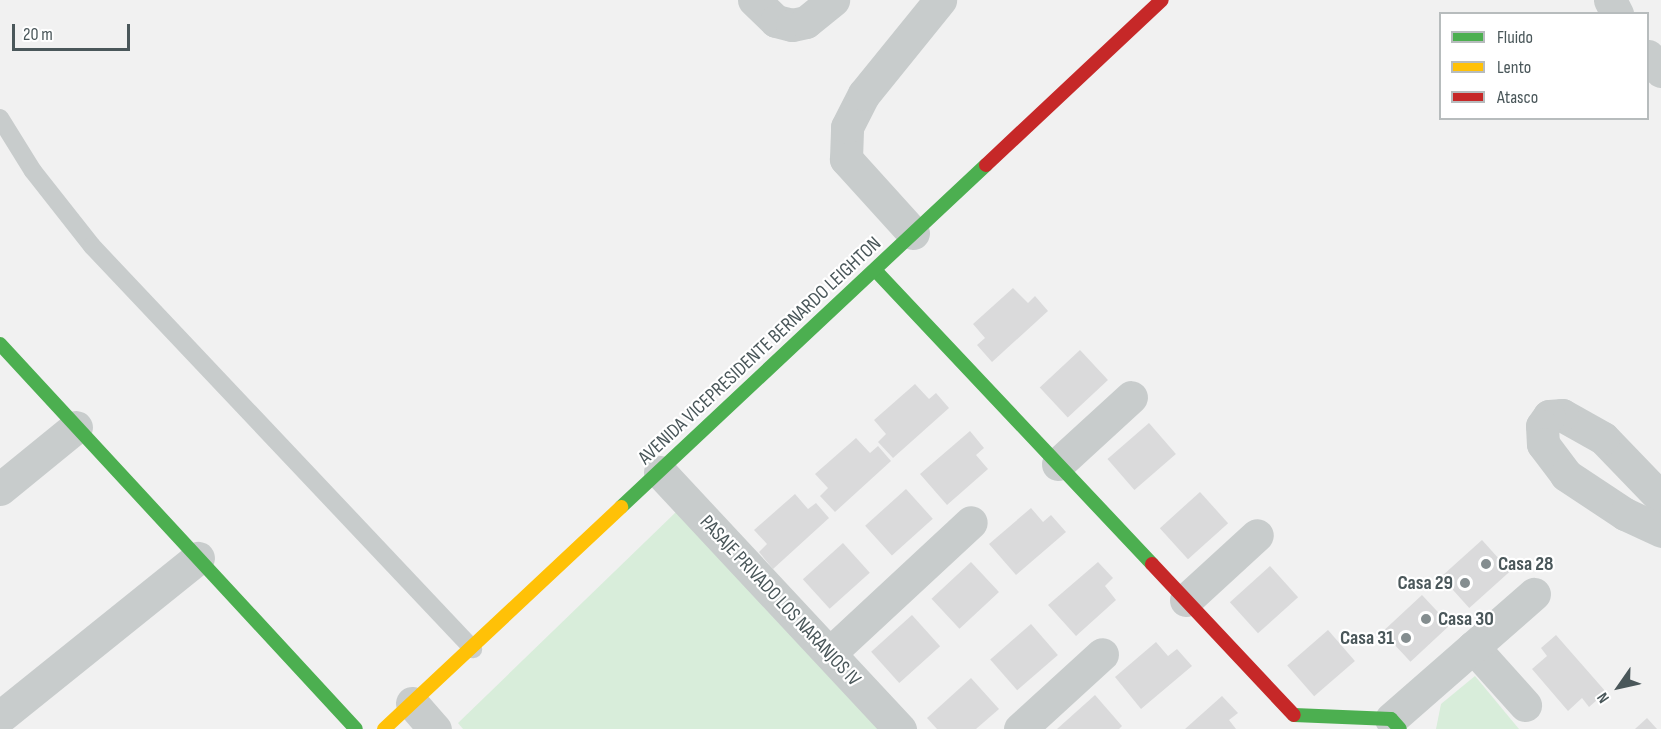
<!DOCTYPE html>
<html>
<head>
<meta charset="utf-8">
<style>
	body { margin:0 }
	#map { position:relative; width:1661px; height:729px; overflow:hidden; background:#f1f1f1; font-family:"Sofia Sans Condensed",sans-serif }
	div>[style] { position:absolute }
	.green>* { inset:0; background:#d8edda }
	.building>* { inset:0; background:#dadadb; transform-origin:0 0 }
	.lane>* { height:18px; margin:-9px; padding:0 9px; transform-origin:9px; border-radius:9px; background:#c8cccc }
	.street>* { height:33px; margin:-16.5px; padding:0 16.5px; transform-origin:16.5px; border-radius:16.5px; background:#c8cccc }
	.fast>* { height:14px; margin:-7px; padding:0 7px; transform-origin:7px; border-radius:7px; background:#4caf50 }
	.slow>* { height:14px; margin:-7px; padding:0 7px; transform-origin:7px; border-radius:7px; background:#ffc107 }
	.jam>* { height:14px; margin:-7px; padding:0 7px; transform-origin:7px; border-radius:7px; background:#c62828 }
	.dots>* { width:16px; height:16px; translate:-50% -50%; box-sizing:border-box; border:3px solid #fff; border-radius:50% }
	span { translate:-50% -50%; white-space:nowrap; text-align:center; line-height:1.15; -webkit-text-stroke:4.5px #fff; paint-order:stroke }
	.street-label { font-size:20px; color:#4a575a }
	.poi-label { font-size:20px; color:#4a575a; font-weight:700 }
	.left { translate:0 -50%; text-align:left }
	.right { translate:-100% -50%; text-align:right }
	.legend { position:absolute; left:1439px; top:12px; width:210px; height:108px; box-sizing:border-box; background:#fff; border:2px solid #b7bcbd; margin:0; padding:8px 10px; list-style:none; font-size:18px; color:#4a575a }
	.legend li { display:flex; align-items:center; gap:12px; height:30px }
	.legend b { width:30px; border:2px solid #b7bcbd }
	.north { position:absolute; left:1589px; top:657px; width:60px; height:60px; -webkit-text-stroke:4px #fff; paint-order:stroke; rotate:236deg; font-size:16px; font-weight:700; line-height:24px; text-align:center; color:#4a575a }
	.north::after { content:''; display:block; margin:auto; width:21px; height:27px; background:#4a575a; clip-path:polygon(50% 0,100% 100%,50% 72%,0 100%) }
	.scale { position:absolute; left:12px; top:24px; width:118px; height:27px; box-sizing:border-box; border:3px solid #4a575a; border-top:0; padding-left:8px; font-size:18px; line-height:21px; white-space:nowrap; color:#4a575a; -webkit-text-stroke:4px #fff; paint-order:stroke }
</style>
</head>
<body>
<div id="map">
	<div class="green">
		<div style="clip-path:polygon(676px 512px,878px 729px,463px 729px,458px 723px)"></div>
		<div style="clip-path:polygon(1475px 676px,1519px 729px,1436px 729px,1441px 704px)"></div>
	</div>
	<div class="building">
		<div style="clip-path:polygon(1013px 288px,1028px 303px,1035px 296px,1048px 311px,992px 362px,977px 345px,985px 338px,973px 324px)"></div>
		<div style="left:1080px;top:350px;width:41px;height:55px;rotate:47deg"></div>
		<div style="clip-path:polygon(915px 384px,929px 399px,936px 393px,949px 408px,893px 458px,878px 442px,886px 434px,874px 420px)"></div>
		<div style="left:1149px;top:423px;width:41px;height:55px;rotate:49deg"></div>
		<div style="clip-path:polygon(970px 431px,984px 448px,976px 455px,988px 469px,947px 505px,920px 474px)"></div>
		<div style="clip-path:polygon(856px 438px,870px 453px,878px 446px,891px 461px,835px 512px,820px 496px,828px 488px,815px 474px)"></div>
		<div style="left:906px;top:489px;width:40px;height:55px;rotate:48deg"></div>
		<div style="left:1200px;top:492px;width:42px;height:54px;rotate:48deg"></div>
		<div style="clip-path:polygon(795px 494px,808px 509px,816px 503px,829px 518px,773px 569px,759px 552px,767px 544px,754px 530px)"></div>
		<div style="clip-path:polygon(1031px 508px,1043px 522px,1051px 515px,1066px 532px,1016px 575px,989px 544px)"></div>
		<div style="left:1482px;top:540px;width:42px;height:55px;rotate:48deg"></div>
		<div style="left:843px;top:543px;width:40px;height:54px;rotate:48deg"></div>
		<div style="left:971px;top:562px;width:41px;height:54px;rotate:47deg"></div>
		<div style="clip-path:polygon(1098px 562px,1113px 578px,1105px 586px,1116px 600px,1076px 636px,1048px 605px)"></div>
		<div style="left:1270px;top:566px;width:42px;height:54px;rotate:48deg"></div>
		<div style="left:1422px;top:595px;width:41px;height:54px;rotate:47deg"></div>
		<div style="left:912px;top:615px;width:42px;height:55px;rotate:48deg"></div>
		<div style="left:1031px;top:624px;width:41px;height:54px;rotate:49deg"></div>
		<div style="left:1328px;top:630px;width:41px;height:54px;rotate:49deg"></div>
		<div style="clip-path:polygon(1556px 635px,1606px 692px,1589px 707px,1582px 698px,1568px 711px,1532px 669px,1547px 656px,1541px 648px)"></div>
		<div style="clip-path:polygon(1156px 642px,1168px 656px,1177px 649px,1192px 666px,1141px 709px,1115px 677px)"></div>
		<div style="clip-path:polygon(971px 678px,999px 709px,976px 729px,937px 729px,927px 718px)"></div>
		<div style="clip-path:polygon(1095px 695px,1122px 726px,1119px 729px,1057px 729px)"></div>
		<div style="clip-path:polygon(1222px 696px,1238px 713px,1229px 720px,1236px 729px,1185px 729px)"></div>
		<div style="clip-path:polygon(1647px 718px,1657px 729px,1635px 729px)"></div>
	</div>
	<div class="lane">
		<div style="left:0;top:118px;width:62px;rotate:58.1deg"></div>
		<div style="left:33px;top:171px;width:95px;rotate:51.8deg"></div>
		<div style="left:92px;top:246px;width:555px;rotate:46.61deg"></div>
	</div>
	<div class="street">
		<div style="left:754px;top:0;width:30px;rotate:44deg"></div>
		<div style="left:776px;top:21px;width:16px;rotate:14deg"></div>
		<div style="left:792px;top:25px;width:14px;rotate:-12deg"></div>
		<div style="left:806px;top:22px;width:35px;rotate:-39deg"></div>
		<div style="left:1610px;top:0;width:16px;rotate:63deg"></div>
		<div style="left:1648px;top:56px;width:20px;rotate:49deg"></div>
		<div style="left:913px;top:233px;width:100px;rotate:-132.2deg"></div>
		<div style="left:846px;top:159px;width:32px;rotate:-88deg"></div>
		<div style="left:847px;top:127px;width:37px;rotate:-63deg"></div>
		<div style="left:864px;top:94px;width:121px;rotate:-51deg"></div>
		<div style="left:1058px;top:464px;width:99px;rotate:-42.5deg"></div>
		<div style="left:660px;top:472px;width:352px;rotate:47deg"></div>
		<div style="left:0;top:489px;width:98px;rotate:-39.2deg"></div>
		<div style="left:1661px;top:498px;width:83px;rotate:-134deg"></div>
		<div style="left:1603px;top:438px;width:47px;rotate:-150.7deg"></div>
		<div style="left:1562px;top:415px;width:13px;rotate:176deg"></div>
		<div style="left:1549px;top:416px;width:12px;rotate:125deg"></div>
		<div style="left:1542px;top:426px;width:18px;rotate:87deg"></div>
		<div style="left:1543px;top:444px;width:39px;rotate:53deg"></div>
		<div style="left:1566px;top:475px;width:71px;rotate:33.5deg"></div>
		<div style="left:1625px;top:514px;width:40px;rotate:25deg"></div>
		<div style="left:1186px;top:600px;width:96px;rotate:-42.5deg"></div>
		<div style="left:1473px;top:647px;width:78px;rotate:48.1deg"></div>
		<div style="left:830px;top:653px;width:192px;rotate:-42.9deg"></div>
		<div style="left:412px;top:703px;width:35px;rotate:49deg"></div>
		<div style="left:0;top:717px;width:254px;rotate:-38.8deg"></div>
		<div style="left:1391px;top:719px;width:190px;rotate:-41.2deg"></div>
		<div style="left:1020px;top:729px;width:111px;rotate:-42.4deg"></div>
	</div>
	<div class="fast">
		<div style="left:875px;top:270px;width:404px;rotate:46.7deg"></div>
		<div style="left:0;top:344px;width:524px;rotate:47.24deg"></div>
		<div style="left:621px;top:507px;width:500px;rotate:-43.14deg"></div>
		<div style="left:1294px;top:715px;width:97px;rotate:2.4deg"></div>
		<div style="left:1391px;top:719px;width:13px;rotate:48deg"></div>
	</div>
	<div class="slow">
		<div style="left:384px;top:729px;width:325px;rotate:-43.1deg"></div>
	</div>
	<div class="jam">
		<div style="left:986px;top:165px;width:241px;rotate:-43.2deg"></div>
		<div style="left:1152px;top:564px;width:207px;rotate:46.8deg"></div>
	</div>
	<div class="dots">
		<div style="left:1486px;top:564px;background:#848d8f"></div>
		<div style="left:1465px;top:583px;background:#848d8f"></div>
		<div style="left:1426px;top:619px;background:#848d8f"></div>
		<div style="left:1406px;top:638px;background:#848d8f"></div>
	</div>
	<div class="street-label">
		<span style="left:760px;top:351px;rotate:-43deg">AVENIDA VICEPRESIDENTE BERNARDO LEIGHTON</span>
		<span style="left:780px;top:601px;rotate:47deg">PASAJE PRIVADO LOS NARANJOS IV</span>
	</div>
	<div class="poi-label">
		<span class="left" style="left:1498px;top:564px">Casa 28</span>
		<span class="right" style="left:1453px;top:583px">Casa 29</span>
		<span class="left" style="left:1438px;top:619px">Casa 30</span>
		<span class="right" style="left:1394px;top:638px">Casa 31</span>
	</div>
	<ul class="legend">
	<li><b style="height:8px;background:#4caf50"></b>Fluido</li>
	<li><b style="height:8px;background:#ffc107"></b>Lento</li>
	<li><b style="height:8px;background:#c62828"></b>Atasco</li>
	</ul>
	<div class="north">N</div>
	<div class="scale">20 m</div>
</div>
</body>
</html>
